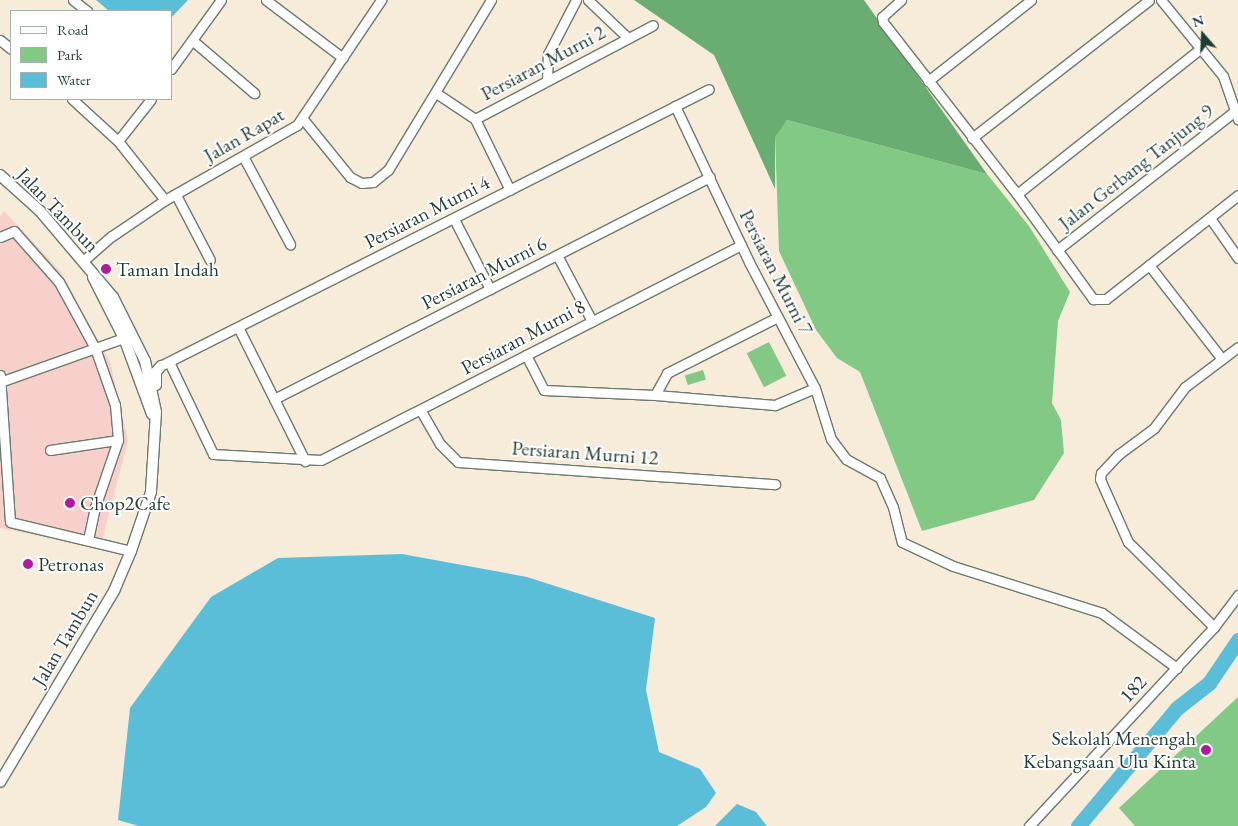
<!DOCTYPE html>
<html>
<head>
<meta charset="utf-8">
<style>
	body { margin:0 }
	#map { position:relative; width:1238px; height:826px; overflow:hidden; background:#f7ebd9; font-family:"EB Garamond",serif }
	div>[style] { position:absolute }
	.built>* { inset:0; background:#f7d0cc }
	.green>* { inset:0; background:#82c985; transform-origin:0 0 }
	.forest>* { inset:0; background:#69ad72 }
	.water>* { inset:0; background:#5bbed9 }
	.river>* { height:15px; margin:-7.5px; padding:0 7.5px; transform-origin:7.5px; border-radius:7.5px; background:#5bbed9 }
	.roads { filter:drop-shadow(1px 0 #6b7a6e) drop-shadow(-1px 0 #6b7a6e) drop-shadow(0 1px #6b7a6e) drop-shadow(0 -1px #6b7a6e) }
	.minor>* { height:9px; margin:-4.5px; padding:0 4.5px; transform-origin:4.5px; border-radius:4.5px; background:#fff }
	.major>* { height:10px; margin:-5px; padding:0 5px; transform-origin:5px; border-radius:5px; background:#fff }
	.dots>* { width:14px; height:14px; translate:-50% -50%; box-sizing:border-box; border:2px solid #fff; border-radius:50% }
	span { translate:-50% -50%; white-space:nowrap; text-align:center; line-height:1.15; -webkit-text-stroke:4px #fff; paint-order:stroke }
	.street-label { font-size:20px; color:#1f3d34 }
	.poi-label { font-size:20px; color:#1f3d34 }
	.left { translate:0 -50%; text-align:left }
	.right { translate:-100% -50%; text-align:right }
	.legend { position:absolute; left:10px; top:10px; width:162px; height:90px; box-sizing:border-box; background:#fff; border:1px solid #a5b1ae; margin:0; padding:6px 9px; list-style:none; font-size:15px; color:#1f3d34 }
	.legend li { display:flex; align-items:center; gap:10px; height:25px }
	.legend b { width:25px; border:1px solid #a5b1ae }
	.north { position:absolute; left:1178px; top:10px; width:50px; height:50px; -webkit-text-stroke:4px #fff; paint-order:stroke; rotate:341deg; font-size:14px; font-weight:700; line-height:20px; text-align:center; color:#1f3d34 }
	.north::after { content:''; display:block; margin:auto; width:18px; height:22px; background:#1f3d34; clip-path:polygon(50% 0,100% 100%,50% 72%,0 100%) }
</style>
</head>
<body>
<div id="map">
	<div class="built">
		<div style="clip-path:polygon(4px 211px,61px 272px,110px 362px,128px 441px,100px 548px,0 528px,0 216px)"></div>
	</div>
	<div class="green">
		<div style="clip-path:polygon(787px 120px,987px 174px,1029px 226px,1070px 292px,1058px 321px,1052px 403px,1061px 420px,1064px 453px,1034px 500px,922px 531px,860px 372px,837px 358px,816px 330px,779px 251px,775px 136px)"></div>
		<div style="left:769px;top:342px;width:38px;height:25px;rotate:63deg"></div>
		<div style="left:703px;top:370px;width:10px;height:19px;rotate:73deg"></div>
		<div style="clip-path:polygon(1238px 697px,1238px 826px,1135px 826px,1119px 808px)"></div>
	</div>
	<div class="forest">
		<div style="clip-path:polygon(634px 0,864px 0,987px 174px,787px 120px,775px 137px,775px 189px,714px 55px)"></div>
	</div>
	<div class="water">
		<div style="clip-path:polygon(96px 0,188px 0,171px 18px,171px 11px,109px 11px)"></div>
		<div style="clip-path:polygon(402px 554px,527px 577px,655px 618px,646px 690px,659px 752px,700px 769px,716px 793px,706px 807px,677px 826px,139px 826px,118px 820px,130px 708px,211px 597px,278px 558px)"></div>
		<div style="clip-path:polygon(737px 804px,756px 812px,767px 826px,715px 826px)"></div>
	</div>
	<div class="river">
		<div style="left:1078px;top:826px;width:154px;rotate:-50deg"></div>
		<div style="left:1177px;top:708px;width:41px;rotate:-38deg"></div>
		<div style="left:1209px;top:683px;width:52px;rotate:-56deg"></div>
	</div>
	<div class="roads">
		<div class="minor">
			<div style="left:73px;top:0;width:18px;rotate:38deg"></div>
			<div style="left:266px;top:0;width:96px;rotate:37deg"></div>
			<div style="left:588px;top:0;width:54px;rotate:43.5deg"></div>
			<div style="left:901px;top:0;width:25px;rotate:138deg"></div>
			<div style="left:882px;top:17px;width:5px;rotate:79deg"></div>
			<div style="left:883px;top:22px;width:218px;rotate:52.1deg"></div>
			<div style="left:1017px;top:194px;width:130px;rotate:54.1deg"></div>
			<div style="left:1093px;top:299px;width:13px"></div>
			<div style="left:1106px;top:299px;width:168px;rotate:-38.2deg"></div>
			<div style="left:1161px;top:0;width:98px;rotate:50.8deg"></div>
			<div style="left:1223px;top:76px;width:46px;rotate:70.8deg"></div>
			<div style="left:0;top:40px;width:14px;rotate:39deg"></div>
			<div style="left:192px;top:40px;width:82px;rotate:40.5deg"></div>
			<div style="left:171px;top:69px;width:85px;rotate:-54.1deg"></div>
			<div style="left:547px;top:80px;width:26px;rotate:-88deg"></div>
			<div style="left:548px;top:54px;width:61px;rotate:-62.6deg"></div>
			<div style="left:928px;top:81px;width:131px;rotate:-38.2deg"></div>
			<div style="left:436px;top:93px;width:47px;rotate:33.7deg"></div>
			<div style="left:475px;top:119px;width:79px;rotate:63.8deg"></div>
			<div style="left:72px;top:99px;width:62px;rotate:42.4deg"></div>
			<div style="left:118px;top:141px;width:75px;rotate:51.5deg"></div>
			<div style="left:675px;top:106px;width:173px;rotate:64.6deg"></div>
			<div style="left:749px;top:262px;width:142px;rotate:62.4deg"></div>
			<div style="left:815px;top:388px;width:53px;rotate:72.6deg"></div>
			<div style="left:831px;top:439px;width:25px;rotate:53deg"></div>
			<div style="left:846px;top:459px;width:39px;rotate:29deg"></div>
			<div style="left:880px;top:478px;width:32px;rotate:66deg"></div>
			<div style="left:893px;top:507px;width:36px;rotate:76deg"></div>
			<div style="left:902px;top:542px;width:56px;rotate:25.2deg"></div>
			<div style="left:953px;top:566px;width:156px;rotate:17.5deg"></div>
			<div style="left:1102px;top:613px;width:93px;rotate:36.3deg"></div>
			<div style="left:303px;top:119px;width:75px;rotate:51deg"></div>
			<div style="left:350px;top:177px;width:13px;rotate:27deg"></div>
			<div style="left:362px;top:183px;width:11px;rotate:-5deg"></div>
			<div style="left:373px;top:182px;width:19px;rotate:-39deg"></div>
			<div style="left:388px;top:170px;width:199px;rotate:-58.8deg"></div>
			<div style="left:475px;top:119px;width:201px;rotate:-27.8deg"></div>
			<div style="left:972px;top:138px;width:224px;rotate:-37.9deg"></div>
			<div style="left:118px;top:141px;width:53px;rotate:-51.8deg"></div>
			<div style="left:244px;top:158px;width:98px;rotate:61.9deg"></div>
			<div style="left:1017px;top:194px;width:233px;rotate:-38.4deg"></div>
			<div style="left:176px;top:195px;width:73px;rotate:62.4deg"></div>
			<div style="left:1210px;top:218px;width:49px;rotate:55deg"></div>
			<div style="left:454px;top:219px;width:79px;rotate:62.8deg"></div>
			<div style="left:0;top:237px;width:15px;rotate:-23deg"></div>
			<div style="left:14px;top:231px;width:68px;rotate:48.6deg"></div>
			<div style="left:59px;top:282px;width:75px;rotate:61.4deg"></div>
			<div style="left:95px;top:348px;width:60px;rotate:70.7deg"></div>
			<div style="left:115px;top:405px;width:35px;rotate:85deg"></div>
			<div style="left:118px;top:440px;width:71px;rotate:108.9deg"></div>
			<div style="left:95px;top:507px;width:33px;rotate:102deg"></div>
			<div style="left:1057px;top:250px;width:226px;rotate:-38deg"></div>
			<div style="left:557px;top:255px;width:75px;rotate:62.1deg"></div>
			<div style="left:84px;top:260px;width:37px;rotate:-41deg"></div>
			<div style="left:112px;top:236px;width:64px;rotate:-34.2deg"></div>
			<div style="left:165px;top:200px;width:152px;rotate:-29.6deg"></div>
			<div style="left:297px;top:125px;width:151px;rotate:-56.1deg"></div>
			<div style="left:1149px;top:265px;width:119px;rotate:52.2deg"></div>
			<div style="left:238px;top:327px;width:150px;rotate:63.4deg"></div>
			<div style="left:526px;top:355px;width:39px;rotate:63deg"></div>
			<div style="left:544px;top:390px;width:111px;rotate:2.6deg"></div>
			<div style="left:655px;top:395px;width:25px;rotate:-61deg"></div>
			<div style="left:667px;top:373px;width:124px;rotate:-26.8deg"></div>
			<div style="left:169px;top:362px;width:102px;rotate:64.4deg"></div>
			<div style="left:213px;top:454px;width:108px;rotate:3.2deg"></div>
			<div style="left:321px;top:460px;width:472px;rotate:-27.1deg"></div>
			<div style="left:164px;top:364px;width:610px;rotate:-26.77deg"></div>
			<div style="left:0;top:375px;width:147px;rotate:86.1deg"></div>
			<div style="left:10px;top:522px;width:124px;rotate:13.5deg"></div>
			<div style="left:0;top:382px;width:137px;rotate:-19.6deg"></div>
			<div style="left:655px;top:395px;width:120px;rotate:4.8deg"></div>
			<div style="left:775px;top:405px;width:43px;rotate:-23deg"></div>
			<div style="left:274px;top:399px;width:489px;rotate:-27deg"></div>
			<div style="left:421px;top:411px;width:38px;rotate:60deg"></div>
			<div style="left:440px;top:444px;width:25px;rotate:45deg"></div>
			<div style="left:458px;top:462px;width:318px;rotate:4deg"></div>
			<div style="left:50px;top:450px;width:69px;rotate:-8.4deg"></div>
			<div style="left:1214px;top:627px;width:121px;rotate:-135.3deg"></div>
			<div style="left:1128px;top:542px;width:69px;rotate:-114deg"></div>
			<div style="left:1100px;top:479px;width:6px;rotate:-81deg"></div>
			<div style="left:1101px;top:473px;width:26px;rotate:-47deg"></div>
			<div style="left:1119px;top:454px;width:44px;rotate:-36.6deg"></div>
			<div style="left:1154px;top:428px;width:51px;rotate:-52.9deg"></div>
			<div style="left:1185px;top:387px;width:66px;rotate:-37deg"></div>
			<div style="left:1029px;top:826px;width:272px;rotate:-47.1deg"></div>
			<div style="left:1214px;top:627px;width:40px;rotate:-53deg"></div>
		</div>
		<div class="major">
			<div style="left:0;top:175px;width:54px;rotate:42deg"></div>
			<div style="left:40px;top:211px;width:113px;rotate:49.7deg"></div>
			<div style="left:113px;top:297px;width:72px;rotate:63.4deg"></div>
			<div style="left:145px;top:361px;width:52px;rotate:77.8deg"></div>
			<div style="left:156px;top:412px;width:80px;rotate:93.6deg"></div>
			<div style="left:151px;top:492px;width:62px;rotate:108.7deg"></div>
			<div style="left:131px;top:551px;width:43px;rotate:113deg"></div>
			<div style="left:114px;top:591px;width:222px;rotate:120.8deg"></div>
			<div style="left:93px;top:277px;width:68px;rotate:63.1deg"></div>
			<div style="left:124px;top:338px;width:81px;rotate:69.8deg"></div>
			<div style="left:156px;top:385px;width:13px;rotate:-90deg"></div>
			<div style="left:156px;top:372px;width:8px;rotate:-50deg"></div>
		</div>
	</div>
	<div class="dots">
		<div style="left:106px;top:269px;background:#b5179e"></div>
		<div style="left:70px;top:503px;background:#b5179e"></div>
		<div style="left:28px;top:564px;background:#b5179e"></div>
		<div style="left:1206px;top:750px;background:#b5179e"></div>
	</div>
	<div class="street-label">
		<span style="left:543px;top:63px;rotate:-28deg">Persiaran Murni 2</span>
		<span style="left:244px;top:135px;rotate:-30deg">Jalan Rapat</span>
		<span style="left:1136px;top:167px;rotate:-38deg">Jalan Gerbang Tanjung 9</span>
		<span style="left:58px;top:210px;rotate:46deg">Jalan Tambun</span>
		<span style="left:427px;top:212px;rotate:-27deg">Persiaran Murni 4</span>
		<span style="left:776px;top:272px;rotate:63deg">Persiaran Murni 7</span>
		<span style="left:484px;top:273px;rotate:-27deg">Persiaran Murni 6</span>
		<span style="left:523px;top:337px;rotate:-28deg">Persiaran Murni 8</span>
		<span style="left:585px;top:453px;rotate:4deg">Persiaran Murni 12</span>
		<span style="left:65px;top:638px;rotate:-59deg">Jalan Tambun</span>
		<span style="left:1133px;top:689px;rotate:-47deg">182</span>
	</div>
	<div class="poi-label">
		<span class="left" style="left:116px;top:269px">Taman Indah</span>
		<span class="left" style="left:80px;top:503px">Chop2Cafe</span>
		<span class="left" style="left:38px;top:564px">Petronas</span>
		<span class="right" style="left:1196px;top:750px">Sekolah Menengah<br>Kebangsaan Ulu Kinta</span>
	</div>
	<ul class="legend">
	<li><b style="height:6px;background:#fff"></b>Road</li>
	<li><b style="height:14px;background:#82c985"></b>Park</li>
	<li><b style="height:14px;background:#5bbed9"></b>Water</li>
	</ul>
	<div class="north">N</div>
</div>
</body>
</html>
